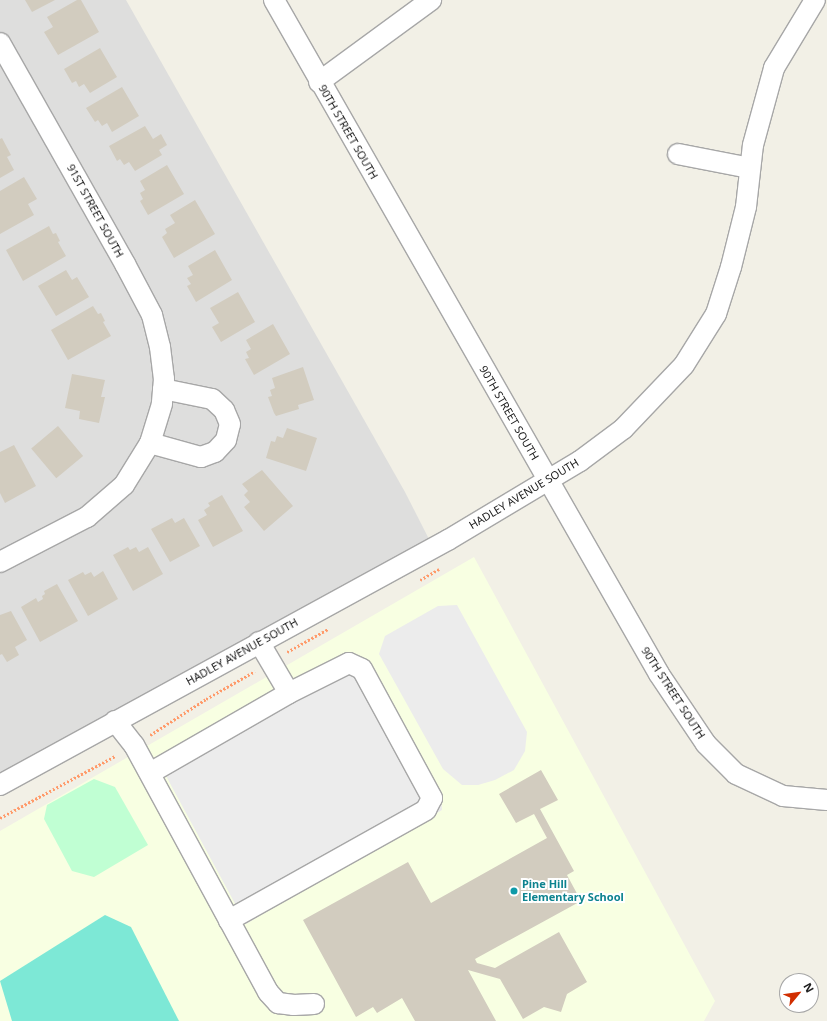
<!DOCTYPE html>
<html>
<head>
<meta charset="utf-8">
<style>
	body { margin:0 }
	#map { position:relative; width:827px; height:1021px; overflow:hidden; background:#f2f0e6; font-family:"Noto Sans",sans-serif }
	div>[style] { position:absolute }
	.residential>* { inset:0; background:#dededd }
	.education>* { inset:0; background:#f8ffe2 }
	.park>* { inset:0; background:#c0ffd3 }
	.pitch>* { inset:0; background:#7de8d6 }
	.parking>* { inset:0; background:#ececec }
	.building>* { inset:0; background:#d2ccbf; transform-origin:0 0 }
	.path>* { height:2.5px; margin-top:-1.25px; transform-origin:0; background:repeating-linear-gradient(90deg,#ff9a6a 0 2px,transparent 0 4px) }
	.roads { filter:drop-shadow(1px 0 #a7a7a7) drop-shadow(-1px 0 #a7a7a7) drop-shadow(0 1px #a7a7a7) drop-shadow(0 -1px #a7a7a7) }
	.minor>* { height:20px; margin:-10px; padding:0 10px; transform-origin:10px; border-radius:10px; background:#fff }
	.dots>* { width:11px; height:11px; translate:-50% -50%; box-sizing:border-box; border:2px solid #fff; border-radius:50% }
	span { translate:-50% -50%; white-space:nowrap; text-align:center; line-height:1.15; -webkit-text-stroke:4px #fff; paint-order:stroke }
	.street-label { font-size:11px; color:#202020 }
	.culture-label { font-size:11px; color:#0d838f; font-weight:700 }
	.left { translate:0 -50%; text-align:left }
	.north { position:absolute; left:779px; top:973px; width:40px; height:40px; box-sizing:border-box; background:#fff; border:1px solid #a6a6a6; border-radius:50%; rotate:61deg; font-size:11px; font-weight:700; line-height:16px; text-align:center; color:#202020 }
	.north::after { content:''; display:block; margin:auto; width:14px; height:18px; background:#d12e00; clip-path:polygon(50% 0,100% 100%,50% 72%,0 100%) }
</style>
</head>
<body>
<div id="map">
	<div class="residential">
		<div style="clip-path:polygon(0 0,126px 0,405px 492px,433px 547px,0 785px)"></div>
	</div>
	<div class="education">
		<div style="clip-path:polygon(474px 557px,715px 1001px,704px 1021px,0 1021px,0 831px)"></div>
	</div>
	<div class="park">
		<div style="clip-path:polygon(94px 779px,115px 787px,148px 845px,94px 877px,72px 871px,44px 819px,47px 805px)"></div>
	</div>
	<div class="pitch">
		<div style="clip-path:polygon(105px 915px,131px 927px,179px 1021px,12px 1021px,0 981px)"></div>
	</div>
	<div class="parking">
		<div style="clip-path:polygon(457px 605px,527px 732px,525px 751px,514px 770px,495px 780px,478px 785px,462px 785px,443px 769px,379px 654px,385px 636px,438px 606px)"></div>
		<div style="clip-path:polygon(368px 663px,441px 792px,442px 810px,246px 924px,159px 763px)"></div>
	</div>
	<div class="building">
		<div style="clip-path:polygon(25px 0,55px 0,32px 12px)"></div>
		<div style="clip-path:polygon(77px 0,81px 0,99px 32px,58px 55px,44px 32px,53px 27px,47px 17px)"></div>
		<div style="clip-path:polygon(100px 48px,117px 77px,90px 93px,84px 84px,79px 87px,76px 81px,72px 83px,64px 69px)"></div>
		<div style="clip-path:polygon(122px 87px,139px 116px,112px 132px,107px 123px,102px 126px,98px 120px,95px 122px,86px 108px)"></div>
		<div style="clip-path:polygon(145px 126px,153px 139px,161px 134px,167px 145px,159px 150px,162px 155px,135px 171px,129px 162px,124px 165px,120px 159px,117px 161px,109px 146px)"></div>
		<div style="clip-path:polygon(2px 138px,11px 155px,7px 157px,14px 170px,0 178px,0 139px)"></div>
		<div style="clip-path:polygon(167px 165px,184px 194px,148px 215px,140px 201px,143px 199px,140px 193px,145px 190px,140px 181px)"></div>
		<div style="clip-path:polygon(24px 177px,37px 199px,28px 204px,34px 215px,0 234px,0 191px)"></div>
		<div style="clip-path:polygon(195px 200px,215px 234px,174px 258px,162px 237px,167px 233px,165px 229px,175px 223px,170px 215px)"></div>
		<div style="clip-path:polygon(49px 226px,53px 234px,56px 233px,60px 241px,58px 242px,66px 256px,23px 281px,6px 250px)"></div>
		<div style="clip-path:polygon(215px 250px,232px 280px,196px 302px,187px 286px,191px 284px,187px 278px,193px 275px,188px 266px)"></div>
		<div style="clip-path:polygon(66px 270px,72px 280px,77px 277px,89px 297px,56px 316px,38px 286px)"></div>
		<div style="clip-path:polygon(238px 292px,255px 322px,221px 342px,212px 327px,219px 323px,210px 308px)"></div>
		<div style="clip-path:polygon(93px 306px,98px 314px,101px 313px,105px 321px,103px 322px,111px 336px,68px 360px,51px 330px)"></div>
		<div style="clip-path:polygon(273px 324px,290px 354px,254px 375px,245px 359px,249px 358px,246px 352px,251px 349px,246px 340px)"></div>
		<div style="clip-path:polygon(303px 367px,314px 400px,298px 405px,299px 409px,276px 416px,274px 413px,268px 397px,272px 396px,270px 390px,275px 388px,272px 378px)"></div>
		<div style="clip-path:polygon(72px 374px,105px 380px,101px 397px,105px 397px,99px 423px,79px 419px,80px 411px,65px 408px)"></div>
		<div style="left:58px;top:426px;width:39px;height:35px;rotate:50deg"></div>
		<div style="clip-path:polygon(287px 428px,317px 438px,306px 471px,266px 458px,271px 441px,275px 442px,277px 436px,283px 438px)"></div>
		<div style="clip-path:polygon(14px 445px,36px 486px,5px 503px,0 493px,0 452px)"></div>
		<div style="clip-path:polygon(262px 470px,293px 506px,264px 531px,244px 507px,250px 502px,244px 495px,248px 491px,242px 484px)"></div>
		<div style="clip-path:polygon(222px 495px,243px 531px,213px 547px,198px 520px,207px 515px,204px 510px,210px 506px,208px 503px)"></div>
		<div style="clip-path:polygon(172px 518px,175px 523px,184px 518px,200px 546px,170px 562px,151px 529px)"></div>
		<div style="clip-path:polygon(128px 547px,130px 550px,136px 547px,139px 552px,148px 547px,163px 574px,133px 591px,113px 555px)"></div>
		<div style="clip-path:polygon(103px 571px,118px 599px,88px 616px,68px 580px,83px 572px,85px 575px,91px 572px,94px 577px)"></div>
		<div style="clip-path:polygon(57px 584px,78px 621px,40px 642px,21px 607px,36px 598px,38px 602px,43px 599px,42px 596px,45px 594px,44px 591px)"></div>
		<div style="clip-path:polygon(11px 611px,27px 640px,15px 647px,19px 655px,7px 662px,2px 654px,0 655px,0 615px)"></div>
		<div style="clip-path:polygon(541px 770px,558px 800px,540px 809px,574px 871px,567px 875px,581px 901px,475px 959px,477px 963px,495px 968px,559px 932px,587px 982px,567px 994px,561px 1012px,544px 1007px,523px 1019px,500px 979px,468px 970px,496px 1021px,415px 1021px,402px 998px,377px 1013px,373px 1007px,356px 1017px,303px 920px,408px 862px,431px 903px,547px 838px,534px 814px,516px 823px,499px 794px)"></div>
	</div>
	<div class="path">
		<div style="left:420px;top:580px;width:22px;rotate:-30deg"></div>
		<div style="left:287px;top:652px;width:47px;rotate:-29.3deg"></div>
		<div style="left:150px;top:735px;width:67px;rotate:-32.7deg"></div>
		<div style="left:206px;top:699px;width:56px;rotate:-29.7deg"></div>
		<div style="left:0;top:818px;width:131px;rotate:-28.3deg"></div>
	</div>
	<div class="roads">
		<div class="minor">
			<div style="left:274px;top:0;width:776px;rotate:60.26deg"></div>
			<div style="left:659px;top:674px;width:84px;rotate:56.1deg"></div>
			<div style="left:706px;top:744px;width:42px;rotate:45deg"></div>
			<div style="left:736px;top:774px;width:52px;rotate:25.1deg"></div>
			<div style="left:783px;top:796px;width:44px;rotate:5.2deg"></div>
			<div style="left:0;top:43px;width:254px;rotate:60.5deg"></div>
			<div style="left:125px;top:264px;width:58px;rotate:62.1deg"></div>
			<div style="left:152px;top:315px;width:33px;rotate:76deg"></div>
			<div style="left:160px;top:347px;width:32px;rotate:83deg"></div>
			<div style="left:164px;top:379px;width:25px;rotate:95deg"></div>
			<div style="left:162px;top:404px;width:41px;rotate:107.1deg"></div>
			<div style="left:150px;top:443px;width:49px;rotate:121.8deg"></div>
			<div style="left:124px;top:485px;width:49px;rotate:139.1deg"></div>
			<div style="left:87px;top:517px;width:98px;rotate:152.7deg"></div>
			<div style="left:319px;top:82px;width:139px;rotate:-36.2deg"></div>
			<div style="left:678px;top:154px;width:73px;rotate:11deg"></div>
			<div style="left:150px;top:443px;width:53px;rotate:15.4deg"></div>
			<div style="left:201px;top:457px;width:15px;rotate:-20deg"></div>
			<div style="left:215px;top:452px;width:16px;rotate:-47deg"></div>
			<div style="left:226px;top:440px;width:16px;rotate:-76deg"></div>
			<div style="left:230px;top:424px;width:15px;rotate:-113deg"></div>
			<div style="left:224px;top:410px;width:16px;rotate:-137deg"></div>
			<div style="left:212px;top:399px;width:50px;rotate:-168.5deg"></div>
			<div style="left:259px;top:642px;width:59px;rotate:59.5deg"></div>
			<div style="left:115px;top:721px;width:31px;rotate:52deg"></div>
			<div style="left:134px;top:745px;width:281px;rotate:61.5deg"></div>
			<div style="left:268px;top:992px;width:15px;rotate:48deg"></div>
			<div style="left:278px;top:1003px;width:16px;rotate:7deg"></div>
			<div style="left:294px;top:1005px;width:20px;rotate:-3deg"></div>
			<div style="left:150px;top:773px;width:160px;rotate:-29.9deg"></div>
			<div style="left:289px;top:693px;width:67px;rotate:-26.6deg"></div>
			<div style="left:349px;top:663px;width:14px;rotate:25deg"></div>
			<div style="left:362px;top:669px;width:147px;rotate:61.5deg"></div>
			<div style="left:432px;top:798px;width:13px;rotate:117deg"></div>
			<div style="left:426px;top:810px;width:226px;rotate:150.8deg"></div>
			<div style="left:0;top:785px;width:511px;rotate:-28.67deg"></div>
			<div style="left:448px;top:540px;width:154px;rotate:-30.9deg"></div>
			<div style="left:580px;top:461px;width:54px;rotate:-36.7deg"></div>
			<div style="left:623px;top:429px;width:88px;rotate:-46.4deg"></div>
			<div style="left:684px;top:365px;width:60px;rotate:-57.9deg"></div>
			<div style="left:716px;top:314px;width:49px;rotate:-72.3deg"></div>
			<div style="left:731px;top:267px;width:62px;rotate:-76deg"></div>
			<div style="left:746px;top:207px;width:62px;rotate:-83.6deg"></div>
			<div style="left:753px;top:145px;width:80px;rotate:-74.7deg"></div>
			<div style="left:774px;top:68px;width:79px;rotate:-58.9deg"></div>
		</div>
	</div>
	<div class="dots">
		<div style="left:514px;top:891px;background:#0f9aa8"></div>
	</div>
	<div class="street-label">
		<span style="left:348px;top:132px;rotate:60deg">90TH STREET SOUTH</span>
		<span style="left:95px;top:211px;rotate:61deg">91ST STREET SOUTH</span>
		<span style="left:509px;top:413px;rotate:60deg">90TH STREET SOUTH</span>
		<span style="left:524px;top:494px;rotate:-31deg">HADLEY AVENUE SOUTH</span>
		<span style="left:242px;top:652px;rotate:-29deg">HADLEY AVENUE SOUTH</span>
		<span style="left:673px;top:693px;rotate:57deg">90TH STREET SOUTH</span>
	</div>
	<div class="culture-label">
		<span class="left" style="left:522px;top:891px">Pine Hill<br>Elementary School</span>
	</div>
	<div class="north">N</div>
</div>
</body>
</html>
